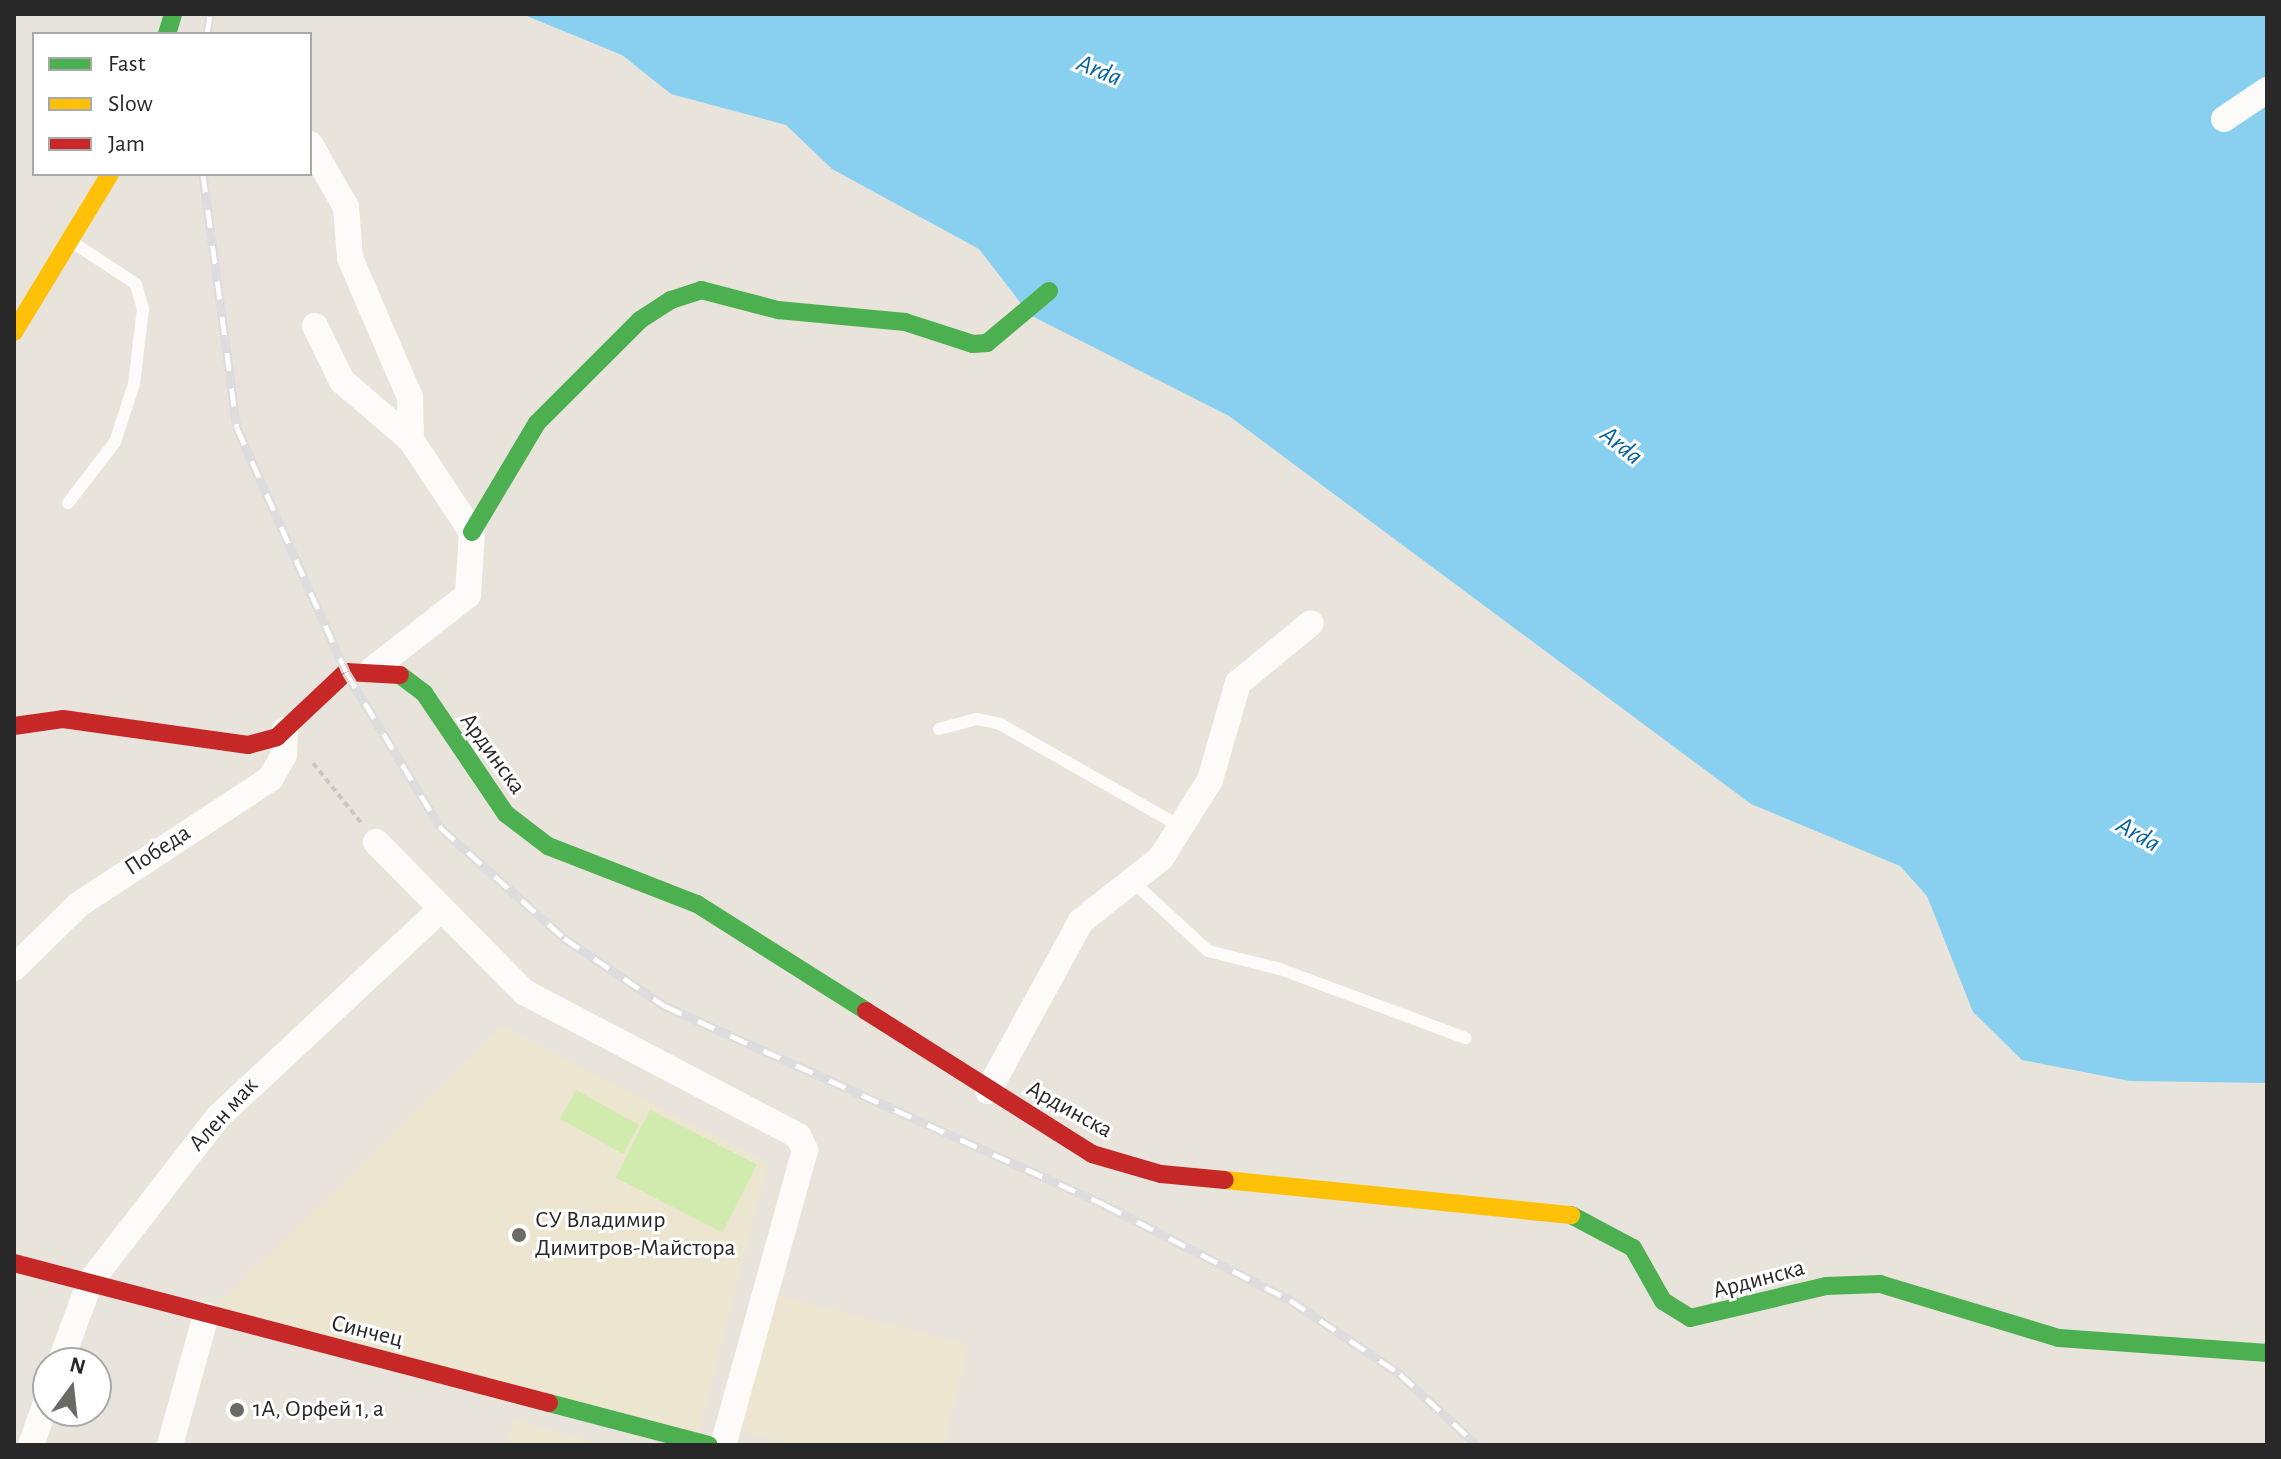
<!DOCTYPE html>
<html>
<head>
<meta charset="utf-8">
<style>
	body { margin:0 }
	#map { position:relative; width:2281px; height:1459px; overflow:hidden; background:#e8e4dc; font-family:"Alegreya Sans",sans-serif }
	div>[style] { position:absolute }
	.education>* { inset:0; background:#ece5cf }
	.pitch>* { inset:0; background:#d1ebae; transform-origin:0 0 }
	.water>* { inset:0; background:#89d0f0 }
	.path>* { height:4px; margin-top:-2px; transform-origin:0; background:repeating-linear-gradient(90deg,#c8c7c6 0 6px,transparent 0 10px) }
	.lane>* { height:12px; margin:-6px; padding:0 6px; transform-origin:6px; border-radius:6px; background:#fcfbfa }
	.street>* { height:26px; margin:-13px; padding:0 13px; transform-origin:13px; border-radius:13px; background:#fcfbfa }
	.fast>* { height:18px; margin:-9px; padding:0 9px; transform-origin:9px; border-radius:9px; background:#4caf50 }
	.slow>* { height:18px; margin:-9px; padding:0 9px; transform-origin:9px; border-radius:9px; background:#ffc107 }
	.jam>* { height:18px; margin:-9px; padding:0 9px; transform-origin:9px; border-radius:9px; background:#c62828 }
	.rail>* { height:9px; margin-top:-4.5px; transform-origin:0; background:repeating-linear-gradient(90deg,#fff 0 18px,#dcdcde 0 36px); box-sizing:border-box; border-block:2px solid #dcdcde }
	.dots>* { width:22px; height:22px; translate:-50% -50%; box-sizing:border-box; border:4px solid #fff; border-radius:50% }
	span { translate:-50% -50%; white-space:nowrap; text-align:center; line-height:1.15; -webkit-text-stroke:6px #fff; paint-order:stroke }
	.street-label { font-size:24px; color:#282828 }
	.poi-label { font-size:24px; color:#282828 }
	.left { translate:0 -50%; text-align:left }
	.water-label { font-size:26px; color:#0261a3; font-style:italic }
	.frame { position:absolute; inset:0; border:16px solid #282828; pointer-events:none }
	.legend { position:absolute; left:32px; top:32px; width:280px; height:144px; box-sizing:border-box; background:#fff; border:2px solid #a9a9a9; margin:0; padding:10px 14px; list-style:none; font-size:24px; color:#282828 }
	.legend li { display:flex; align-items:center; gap:16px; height:40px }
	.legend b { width:40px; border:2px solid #a9a9a9 }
	.north { position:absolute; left:32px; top:1347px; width:80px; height:80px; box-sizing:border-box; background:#fff; border:2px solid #a9a9a9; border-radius:50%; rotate:15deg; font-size:22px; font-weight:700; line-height:32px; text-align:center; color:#282828 }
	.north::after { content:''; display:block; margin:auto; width:28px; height:36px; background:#6b6a67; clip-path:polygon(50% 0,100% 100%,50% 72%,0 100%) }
</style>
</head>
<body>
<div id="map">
	<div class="education">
		<div style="clip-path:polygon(502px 1026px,768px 1163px,699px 1434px,216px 1306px)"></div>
		<div style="clip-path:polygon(769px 1293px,969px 1344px,944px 1445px,795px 1445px,734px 1429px)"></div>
		<div style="clip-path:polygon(514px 1419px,604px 1445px,506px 1445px)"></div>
	</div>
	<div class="pitch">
		<div style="left:576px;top:1090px;width:72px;height:33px;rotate:29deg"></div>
		<div style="left:650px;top:1110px;width:120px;height:76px;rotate:27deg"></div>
	</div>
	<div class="water">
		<div style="clip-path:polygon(522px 14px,2267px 14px,2267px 1083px,2130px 1081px,2022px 1060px,1973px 1012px,1927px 896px,1900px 866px,1751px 804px,1229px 416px,1030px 315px,979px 249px,832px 169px,786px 125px,671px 94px,622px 55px)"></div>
	</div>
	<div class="path">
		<div style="left:313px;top:763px;width:78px;rotate:51.2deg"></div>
	</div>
	<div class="lane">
		<div style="left:68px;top:503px;width:77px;rotate:-52.4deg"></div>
		<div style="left:115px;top:442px;width:61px;rotate:-71.9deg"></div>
		<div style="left:134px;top:384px;width:76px;rotate:-83.2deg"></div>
		<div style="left:143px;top:309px;width:26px;rotate:-106deg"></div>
		<div style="left:136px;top:284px;width:73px;rotate:-146.7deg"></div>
		<div style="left:939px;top:729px;width:39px;rotate:-15deg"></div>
		<div style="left:977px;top:719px;width:24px;rotate:12deg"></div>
		<div style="left:1000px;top:724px;width:208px;rotate:29.6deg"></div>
		<div style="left:1132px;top:881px;width:103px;rotate:42.6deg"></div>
		<div style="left:1208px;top:951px;width:74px;rotate:14deg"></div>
		<div style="left:1280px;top:969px;width:198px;rotate:20.4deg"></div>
	</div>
	<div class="street">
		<div style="left:2224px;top:119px;width:52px;rotate:-34deg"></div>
		<div style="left:310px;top:144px;width:73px;rotate:60.3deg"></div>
		<div style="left:346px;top:207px;width:51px;rotate:85.5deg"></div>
		<div style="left:350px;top:258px;width:151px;rotate:66.7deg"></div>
		<div style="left:410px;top:397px;width:43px;rotate:88.7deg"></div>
		<div style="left:315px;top:326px;width:61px;rotate:63.9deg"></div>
		<div style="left:342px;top:381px;width:91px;rotate:40.5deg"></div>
		<div style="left:411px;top:440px;width:110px;rotate:56.5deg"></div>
		<div style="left:472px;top:532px;width:63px;rotate:93.6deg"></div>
		<div style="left:468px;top:595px;width:120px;rotate:142.1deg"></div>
		<div style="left:376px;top:842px;width:211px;rotate:45.4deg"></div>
		<div style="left:524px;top:992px;width:310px;rotate:27.7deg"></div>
		<div style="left:798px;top:1136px;width:16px;rotate:63deg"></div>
		<div style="left:805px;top:1150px;width:306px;rotate:105.5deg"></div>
		<div style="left:14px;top:968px;width:90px;rotate:-44.5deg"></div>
		<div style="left:78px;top:905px;width:230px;rotate:-33.3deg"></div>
		<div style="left:270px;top:779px;width:28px;rotate:-60deg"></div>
		<div style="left:284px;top:755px;width:25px;rotate:-88deg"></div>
		<div style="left:988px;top:1091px;width:194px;rotate:-61.3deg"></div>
		<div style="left:1081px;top:921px;width:102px;rotate:-38.2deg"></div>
		<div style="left:1161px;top:858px;width:92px;rotate:-57.9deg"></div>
		<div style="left:1210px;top:780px;width:101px;rotate:-73.9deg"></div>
		<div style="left:1238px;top:683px;width:94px;rotate:-39.4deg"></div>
		<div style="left:60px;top:1363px;width:86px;rotate:-69.7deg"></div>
		<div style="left:90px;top:1282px;width:209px;rotate:-52.2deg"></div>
		<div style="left:218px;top:1117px;width:306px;rotate:-43deg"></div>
		<div style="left:31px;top:1445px;width:51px;rotate:-70.5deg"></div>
		<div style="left:170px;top:1445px;width:135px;rotate:-74.5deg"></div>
	</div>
	<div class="fast">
		<div style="left:167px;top:34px;width:21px;rotate:-73deg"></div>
		<div style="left:472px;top:532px;width:127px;rotate:-59.2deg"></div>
		<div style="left:537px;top:423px;width:146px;rotate:-45deg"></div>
		<div style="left:640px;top:320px;width:37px;rotate:-33deg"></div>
		<div style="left:671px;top:300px;width:32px;rotate:-18deg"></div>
		<div style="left:701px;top:290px;width:80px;rotate:14.6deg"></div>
		<div style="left:778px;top:310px;width:128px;rotate:5.4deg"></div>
		<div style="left:905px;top:322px;width:71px;rotate:17.9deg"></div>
		<div style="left:973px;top:344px;width:14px;rotate:-4deg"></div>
		<div style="left:987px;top:343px;width:81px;rotate:-40deg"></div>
		<div style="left:400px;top:675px;width:30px;rotate:37deg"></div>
		<div style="left:424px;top:693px;width:146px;rotate:55.9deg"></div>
		<div style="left:506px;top:814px;width:53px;rotate:37.3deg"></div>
		<div style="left:548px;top:846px;width:160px;rotate:21.3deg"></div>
		<div style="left:697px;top:904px;width:200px;rotate:32.3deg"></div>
		<div style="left:1571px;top:1215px;width:70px;rotate:28deg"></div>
		<div style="left:1633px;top:1248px;width:61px;rotate:60.5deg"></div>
		<div style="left:1663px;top:1301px;width:32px;rotate:32deg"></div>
		<div style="left:1690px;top:1318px;width:140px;rotate:-13.2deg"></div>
		<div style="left:1826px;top:1286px;width:54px;rotate:-2.1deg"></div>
		<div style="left:1880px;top:1284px;width:187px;rotate:16.8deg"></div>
		<div style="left:2059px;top:1338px;width:209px;rotate:4.1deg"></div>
		<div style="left:549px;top:1403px;width:165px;rotate:14.7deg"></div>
	</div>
	<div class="slow">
		<div style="left:14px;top:332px;width:185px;rotate:-58.7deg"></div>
		<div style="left:1225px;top:1180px;width:348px;rotate:5.8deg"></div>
	</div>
	<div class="jam">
		<div style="left:14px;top:726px;width:49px;rotate:-8.1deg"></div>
		<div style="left:63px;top:719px;width:187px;rotate:8deg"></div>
		<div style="left:248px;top:745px;width:30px;rotate:-15deg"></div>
		<div style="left:277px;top:737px;width:95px;rotate:-43.3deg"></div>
		<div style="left:346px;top:672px;width:54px;rotate:3.2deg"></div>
		<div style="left:866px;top:1011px;width:267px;rotate:32.3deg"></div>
		<div style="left:1092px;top:1154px;width:72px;rotate:16.2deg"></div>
		<div style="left:1161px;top:1174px;width:64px;rotate:5.4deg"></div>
		<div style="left:14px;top:1263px;width:553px;rotate:14.66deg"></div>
	</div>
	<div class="rail">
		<div style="left:207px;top:34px;width:20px;rotate:-81deg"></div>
		<div style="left:203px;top:174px;width:256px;rotate:82.4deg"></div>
		<div style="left:237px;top:428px;width:267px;rotate:65.9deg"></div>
		<div style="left:346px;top:672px;width:183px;rotate:58.7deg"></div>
		<div style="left:441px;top:828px;width:165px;rotate:41.8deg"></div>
		<div style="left:564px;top:938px;width:122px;rotate:34deg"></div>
		<div style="left:665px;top:1006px;width:483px;rotate:24.3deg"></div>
		<div style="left:1105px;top:1205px;width:208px;rotate:27.2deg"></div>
		<div style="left:1290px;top:1300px;width:133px;rotate:33.9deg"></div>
		<div style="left:1400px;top:1374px;width:105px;rotate:42.7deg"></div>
	</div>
	<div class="dots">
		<div style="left:519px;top:1235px;background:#6b6a67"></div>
		<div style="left:237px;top:1410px;background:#6b6a67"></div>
	</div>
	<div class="street-label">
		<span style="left:492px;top:754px;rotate:54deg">Ардинска</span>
		<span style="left:158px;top:851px;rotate:-33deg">Победа</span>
		<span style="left:1069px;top:1110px;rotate:29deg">Ардинска</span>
		<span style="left:224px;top:1115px;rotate:-48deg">Ален мак</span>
		<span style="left:1759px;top:1280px;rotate:-15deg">Ардинска</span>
		<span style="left:367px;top:1332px;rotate:14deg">Синчец</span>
	</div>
	<div class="poi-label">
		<span class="left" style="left:535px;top:1235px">СУ Владимир<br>Димитров-Майстора</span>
		<span class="left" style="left:253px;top:1410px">1А, Орфей 1, а</span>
	</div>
	<div class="water-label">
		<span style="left:1099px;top:71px;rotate:22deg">Arda</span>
		<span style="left:1621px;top:446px;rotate:39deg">Arda</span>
		<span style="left:2138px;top:835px;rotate:30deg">Arda</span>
	</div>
	<div class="frame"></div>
	<ul class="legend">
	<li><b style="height:10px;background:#4caf50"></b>Fast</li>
	<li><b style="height:10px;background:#ffc107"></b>Slow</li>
	<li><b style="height:10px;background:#c62828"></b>Jam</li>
	</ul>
	<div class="north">N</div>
</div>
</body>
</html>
